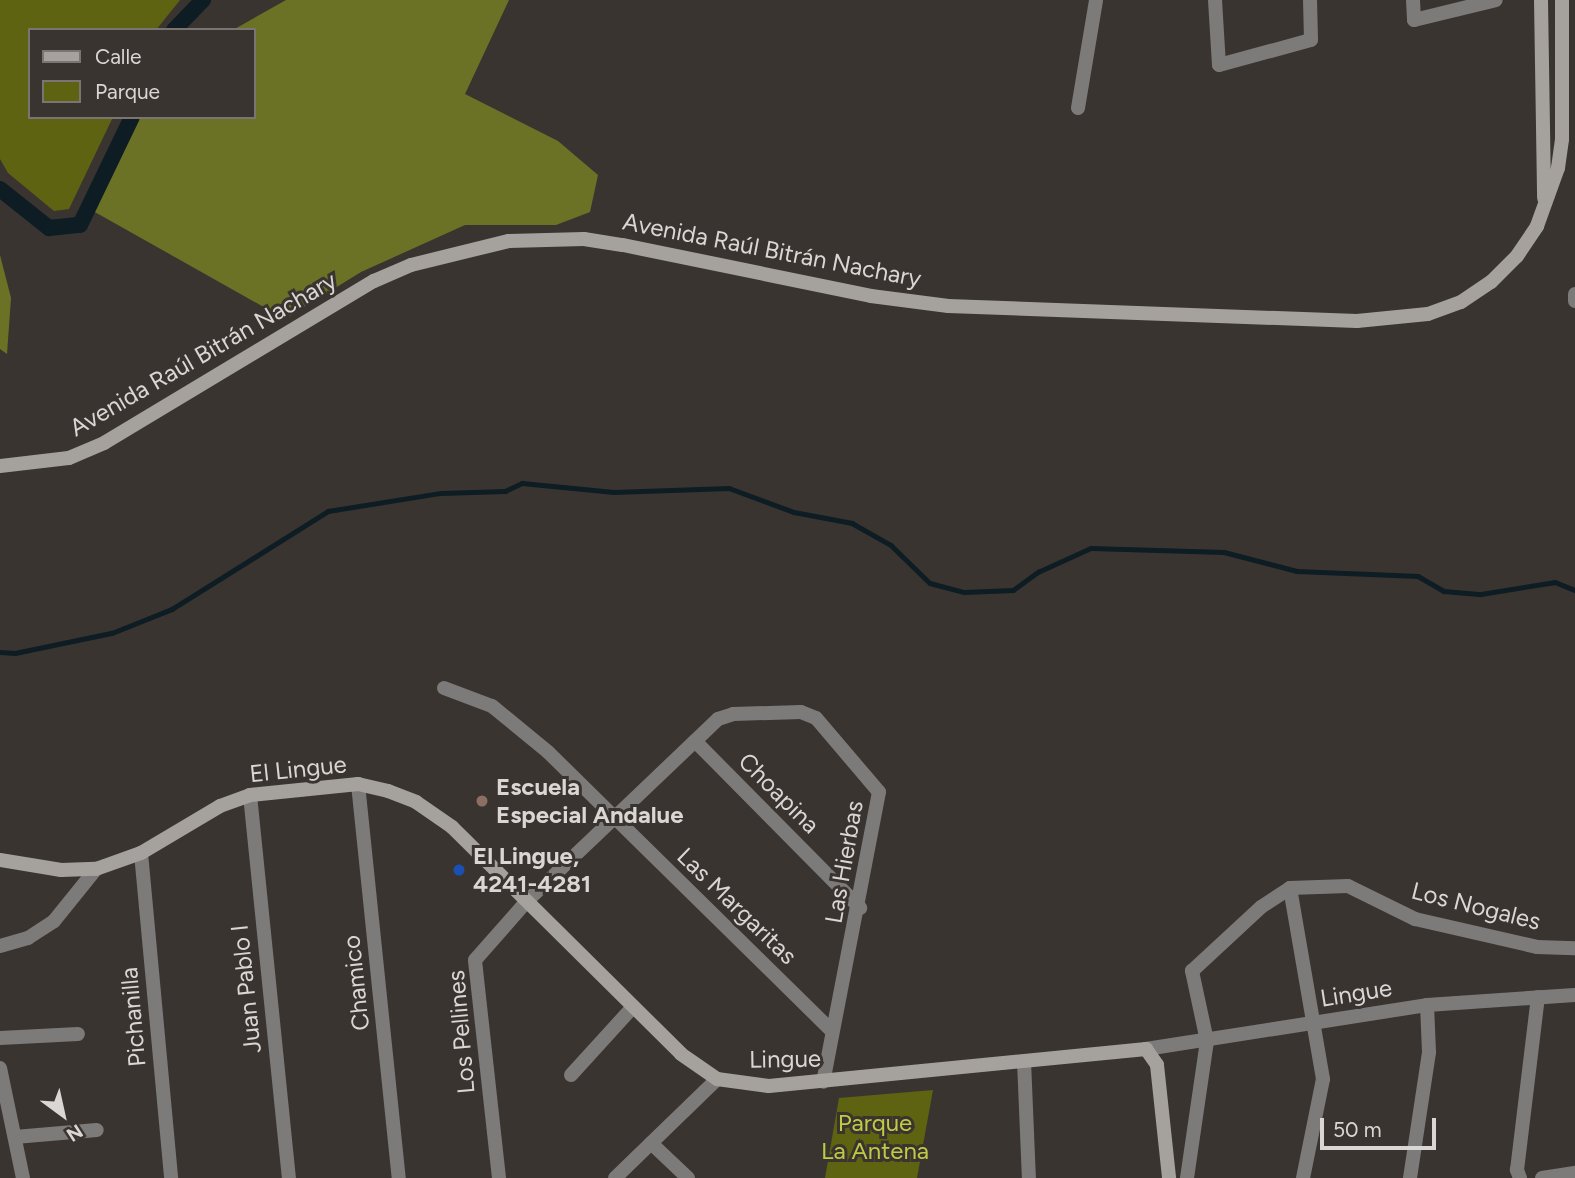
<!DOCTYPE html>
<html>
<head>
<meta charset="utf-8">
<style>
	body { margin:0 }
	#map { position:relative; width:1575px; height:1178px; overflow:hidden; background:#3a3431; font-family:Figtree,sans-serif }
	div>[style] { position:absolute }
	.green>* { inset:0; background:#5e6312 }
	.forest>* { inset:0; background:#6c7225 }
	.stream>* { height:4.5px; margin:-2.25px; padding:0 2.25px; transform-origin:2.25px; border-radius:2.25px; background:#0d1d23 }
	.canal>* { height:16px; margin:-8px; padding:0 8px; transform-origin:8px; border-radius:8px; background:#0d1d23 }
	.street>* { height:14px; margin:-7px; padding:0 7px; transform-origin:7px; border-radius:7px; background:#7d7b79 }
	.secondary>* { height:14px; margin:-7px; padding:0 7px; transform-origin:7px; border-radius:7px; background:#a5a29e }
	.dots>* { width:19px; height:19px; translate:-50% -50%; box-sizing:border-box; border:4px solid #3a3431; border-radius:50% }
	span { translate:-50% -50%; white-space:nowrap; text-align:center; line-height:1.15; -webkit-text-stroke:6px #3a3431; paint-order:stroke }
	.street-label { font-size:24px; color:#dad6d4 }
	.poi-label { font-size:24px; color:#dad6d4; font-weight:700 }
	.left { translate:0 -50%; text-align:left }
	.park-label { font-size:24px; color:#c0cb44 }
	.legend { position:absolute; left:28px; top:28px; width:228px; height:91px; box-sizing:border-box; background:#3a3431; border:2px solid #7a7572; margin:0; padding:9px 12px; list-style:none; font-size:21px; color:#dad6d4 }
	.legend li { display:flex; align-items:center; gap:14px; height:35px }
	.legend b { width:35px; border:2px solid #7a7572 }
	.north { position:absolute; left:28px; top:1080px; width:70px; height:70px; -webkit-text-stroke:5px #3a3431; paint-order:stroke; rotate:147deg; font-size:19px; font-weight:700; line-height:28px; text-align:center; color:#dad6d4 }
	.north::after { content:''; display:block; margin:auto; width:24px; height:32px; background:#dad6d4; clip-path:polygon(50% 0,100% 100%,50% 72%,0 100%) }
	.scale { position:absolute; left:1320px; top:1118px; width:116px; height:32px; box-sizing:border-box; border:4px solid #dad6d4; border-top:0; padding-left:9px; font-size:21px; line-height:24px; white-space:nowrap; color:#dad6d4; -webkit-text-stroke:5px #3a3431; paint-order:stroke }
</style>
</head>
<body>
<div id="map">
	<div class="green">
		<div style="clip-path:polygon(0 0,180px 0,156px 30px,30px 30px,30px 117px,113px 117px,69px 209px,54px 211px,8px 173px,0 159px)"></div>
		<div style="clip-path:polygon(933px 1090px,917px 1178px,825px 1178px,839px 1098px)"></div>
	</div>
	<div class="forest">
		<div style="clip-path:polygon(286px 0,509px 0,465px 94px,558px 141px,598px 175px,590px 212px,556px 225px,465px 225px,361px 272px,285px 319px,93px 211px,137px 117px,254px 117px,254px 30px,233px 30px)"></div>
		<div style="clip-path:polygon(0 255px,11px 298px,7px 354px,0 349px)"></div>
	</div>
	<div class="stream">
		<div style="left:0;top:652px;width:15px;rotate:4deg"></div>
		<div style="left:15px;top:653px;width:99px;rotate:-11.7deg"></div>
		<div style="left:112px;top:633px;width:65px;rotate:-21.8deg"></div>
		<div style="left:172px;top:609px;width:184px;rotate:-32.1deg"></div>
		<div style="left:328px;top:511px;width:114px;rotate:-9.1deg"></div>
		<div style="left:441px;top:493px;width:64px;rotate:-1.8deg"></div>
		<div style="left:505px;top:491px;width:19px;rotate:-25deg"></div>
		<div style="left:522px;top:483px;width:92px;rotate:5.6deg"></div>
		<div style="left:614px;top:492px;width:115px;rotate:-2deg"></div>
		<div style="left:729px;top:488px;width:69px;rotate:20.3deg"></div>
		<div style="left:794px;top:512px;width:59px;rotate:10.7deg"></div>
		<div style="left:852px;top:523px;width:45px;rotate:29.4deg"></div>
		<div style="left:891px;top:545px;width:54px;rotate:44.3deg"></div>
		<div style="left:930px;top:583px;width:35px;rotate:15deg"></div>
		<div style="left:964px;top:592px;width:49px;rotate:-2.3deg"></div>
		<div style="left:1013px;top:590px;width:31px;rotate:-36deg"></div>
		<div style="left:1038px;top:572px;width:58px;rotate:-24.4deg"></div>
		<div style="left:1091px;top:548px;width:133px;rotate:1.7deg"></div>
		<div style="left:1224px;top:552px;width:75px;rotate:14.6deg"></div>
		<div style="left:1297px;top:571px;width:121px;rotate:2.4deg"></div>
		<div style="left:1418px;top:576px;width:30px;rotate:30deg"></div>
		<div style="left:1444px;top:591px;width:37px;rotate:5deg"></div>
		<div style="left:1481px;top:594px;width:75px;rotate:-9.2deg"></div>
		<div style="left:1555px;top:582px;width:22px;rotate:22deg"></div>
	</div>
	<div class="canal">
		<div style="left:174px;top:30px;width:42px;rotate:-46deg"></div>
		<div style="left:0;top:189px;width:63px;rotate:38.5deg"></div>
		<div style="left:49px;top:228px;width:31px;rotate:-6deg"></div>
		<div style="left:80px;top:225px;width:120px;rotate:-64.3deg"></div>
	</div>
	<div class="street">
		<div style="left:1215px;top:0;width:65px;rotate:86.5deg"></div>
		<div style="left:1219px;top:65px;width:95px;rotate:-15.2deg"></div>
		<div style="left:1311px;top:40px;width:40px;rotate:-91.4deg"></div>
		<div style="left:1413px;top:0;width:20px;rotate:87deg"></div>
		<div style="left:1414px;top:20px;width:84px;rotate:-13.7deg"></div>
		<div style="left:1078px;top:108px;width:109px;rotate:-80.5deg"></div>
		<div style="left:1575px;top:294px;width:7px;rotate:90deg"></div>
		<div style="left:444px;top:688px;width:51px;rotate:20.6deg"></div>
		<div style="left:492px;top:706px;width:72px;rotate:39.4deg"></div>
		<div style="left:548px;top:752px;width:398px;rotate:44.5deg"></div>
		<div style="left:695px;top:741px;width:235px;rotate:45.3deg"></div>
		<div style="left:358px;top:784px;width:396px;rotate:84.1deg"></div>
		<div style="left:250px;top:795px;width:385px;rotate:84.2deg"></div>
		<div style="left:141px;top:853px;width:326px;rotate:84.7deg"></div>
		<div style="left:1290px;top:888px;width:194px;rotate:80.2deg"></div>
		<div style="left:1323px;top:1079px;width:101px;rotate:101.4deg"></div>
		<div style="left:0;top:946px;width:29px;rotate:-16deg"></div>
		<div style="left:28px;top:938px;width:31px;rotate:-33deg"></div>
		<div style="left:54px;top:921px;width:67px;rotate:-51.1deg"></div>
		<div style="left:0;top:1038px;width:78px;rotate:-2.9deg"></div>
		<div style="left:1146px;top:1049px;width:284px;rotate:-8.9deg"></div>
		<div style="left:1427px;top:1005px;width:148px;rotate:-3.9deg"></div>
		<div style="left:1024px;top:1061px;width:117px;rotate:87.6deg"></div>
		<div style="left:0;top:1068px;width:112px;rotate:78.2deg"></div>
		<div style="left:571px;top:1075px;width:91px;rotate:-47.7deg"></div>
		<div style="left:15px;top:1137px;width:82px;rotate:-4.9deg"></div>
		<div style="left:651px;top:1143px;width:51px;rotate:43.4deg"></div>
		<div style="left:499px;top:1178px;width:219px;rotate:-96.3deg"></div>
		<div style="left:475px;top:960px;width:79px;rotate:-48.6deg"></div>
		<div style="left:527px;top:901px;width:264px;rotate:-43.6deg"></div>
		<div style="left:718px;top:719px;width:16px;rotate:-18deg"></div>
		<div style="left:733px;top:714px;width:68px;rotate:-1.7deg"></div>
		<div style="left:801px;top:712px;width:16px;rotate:22deg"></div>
		<div style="left:816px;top:718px;width:97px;rotate:49.6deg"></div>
		<div style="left:879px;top:792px;width:295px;rotate:100.9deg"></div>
		<div style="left:615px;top:1178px;width:142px;rotate:-44.1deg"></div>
		<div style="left:1187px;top:1178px;width:138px;rotate:-81.7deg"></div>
		<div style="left:1207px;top:1041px;width:72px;rotate:-102.1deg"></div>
		<div style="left:1192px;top:971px;width:94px;rotate:-42.8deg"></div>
		<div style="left:1261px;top:907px;width:35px;rotate:-33deg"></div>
		<div style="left:1290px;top:888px;width:58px;rotate:-2deg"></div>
		<div style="left:1348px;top:886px;width:75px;rotate:26.2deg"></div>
		<div style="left:1415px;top:919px;width:125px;rotate:12.9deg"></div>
		<div style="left:1537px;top:947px;width:38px;rotate:2deg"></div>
		<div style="left:1410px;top:1178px;width:127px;rotate:-81.4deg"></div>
		<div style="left:1429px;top:1052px;width:47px;rotate:-92.4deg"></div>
		<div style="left:1520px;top:1178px;width:9px;rotate:-111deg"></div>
		<div style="left:1517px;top:1170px;width:174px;rotate:-83.1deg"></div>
		<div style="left:1542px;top:1178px;width:33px;rotate:-9deg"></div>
	</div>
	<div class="secondary">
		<div style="left:1541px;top:0;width:198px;rotate:89.1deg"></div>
		<div style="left:0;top:466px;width:69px;rotate:-6.6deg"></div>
		<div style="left:69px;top:458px;width:38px;rotate:-23deg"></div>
		<div style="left:104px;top:443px;width:315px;rotate:-31deg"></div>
		<div style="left:374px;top:281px;width:40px;rotate:-23.4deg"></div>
		<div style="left:411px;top:265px;width:101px;rotate:-13.8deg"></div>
		<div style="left:509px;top:241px;width:75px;rotate:-1.5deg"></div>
		<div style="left:584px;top:239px;width:39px;rotate:9deg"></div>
		<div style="left:623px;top:245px;width:253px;rotate:11.6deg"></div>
		<div style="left:871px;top:296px;width:78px;rotate:7.4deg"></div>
		<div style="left:948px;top:306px;width:409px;rotate:2.1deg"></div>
		<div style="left:1357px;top:321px;width:71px;rotate:-5.6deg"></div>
		<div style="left:1428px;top:314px;width:35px;rotate:-20deg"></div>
		<div style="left:1461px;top:302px;width:36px;rotate:-34deg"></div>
		<div style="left:1491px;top:282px;width:37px;rotate:-45deg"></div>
		<div style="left:1517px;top:256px;width:36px;rotate:-56deg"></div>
		<div style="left:1537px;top:226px;width:62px;rotate:-70.1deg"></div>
		<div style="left:1558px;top:168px;width:29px;rotate:-82deg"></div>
		<div style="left:1562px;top:139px;width:139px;rotate:-90deg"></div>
		<div style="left:0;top:860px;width:62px;rotate:9.3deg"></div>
		<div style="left:61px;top:870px;width:35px;rotate:-2deg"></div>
		<div style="left:96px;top:869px;width:48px;rotate:-19.6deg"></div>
		<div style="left:141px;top:853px;width:92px;rotate:-30.7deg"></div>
		<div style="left:220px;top:806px;width:32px;rotate:-20deg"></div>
		<div style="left:250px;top:795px;width:109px;rotate:-5.8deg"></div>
		<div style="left:358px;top:784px;width:31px;rotate:13deg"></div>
		<div style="left:388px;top:791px;width:30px;rotate:21deg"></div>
		<div style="left:416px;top:802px;width:44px;rotate:34.8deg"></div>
		<div style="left:452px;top:827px;width:322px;rotate:44.7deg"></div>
		<div style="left:681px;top:1054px;width:44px;rotate:34.8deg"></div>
		<div style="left:717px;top:1079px;width:52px;rotate:7.7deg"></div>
		<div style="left:769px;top:1086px;width:379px;rotate:-5.6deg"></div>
		<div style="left:1146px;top:1049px;width:19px;rotate:55deg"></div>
		<div style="left:1157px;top:1065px;width:114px;rotate:83.9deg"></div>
	</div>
	<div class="dots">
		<div style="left:482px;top:801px;background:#8d6e63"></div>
		<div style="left:459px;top:870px;background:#1a4fb4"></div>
	</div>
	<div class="street-label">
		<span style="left:772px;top:250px;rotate:11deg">Avenida Raúl Bitrán Nachary</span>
		<span style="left:203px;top:354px;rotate:-30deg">Avenida Raúl Bitrán Nachary</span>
		<span style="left:298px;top:769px;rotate:-6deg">El Lingue</span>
		<span style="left:779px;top:793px;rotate:45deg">Choapina</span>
		<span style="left:844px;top:862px;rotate:-80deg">Las Hierbas</span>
		<span style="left:737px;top:906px;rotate:44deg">Las Margaritas</span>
		<span style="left:1476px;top:906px;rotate:14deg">Los Nogales</span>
		<span style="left:356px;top:983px;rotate:-96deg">Chamico</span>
		<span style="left:246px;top:989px;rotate:-96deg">Juan Pablo I</span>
		<span style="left:1356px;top:993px;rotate:-9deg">Lingue</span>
		<span style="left:133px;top:1017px;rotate:-95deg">Pichanilla</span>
		<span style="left:461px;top:1032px;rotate:-95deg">Los Pellines</span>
		<span style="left:785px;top:1059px;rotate:-1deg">Lingue</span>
	</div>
	<div class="poi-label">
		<span class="left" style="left:496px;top:801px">Escuela<br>Especial Andalue</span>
		<span class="left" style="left:473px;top:870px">El Lingue,<br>4241-4281</span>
	</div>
	<div class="park-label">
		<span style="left:875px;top:1137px">Parque<br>La Antena</span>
	</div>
	<ul class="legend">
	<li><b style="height:9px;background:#a5a29e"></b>Calle</li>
	<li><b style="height:19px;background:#5e6312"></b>Parque</li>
	</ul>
	<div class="north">N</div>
	<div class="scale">50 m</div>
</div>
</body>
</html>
